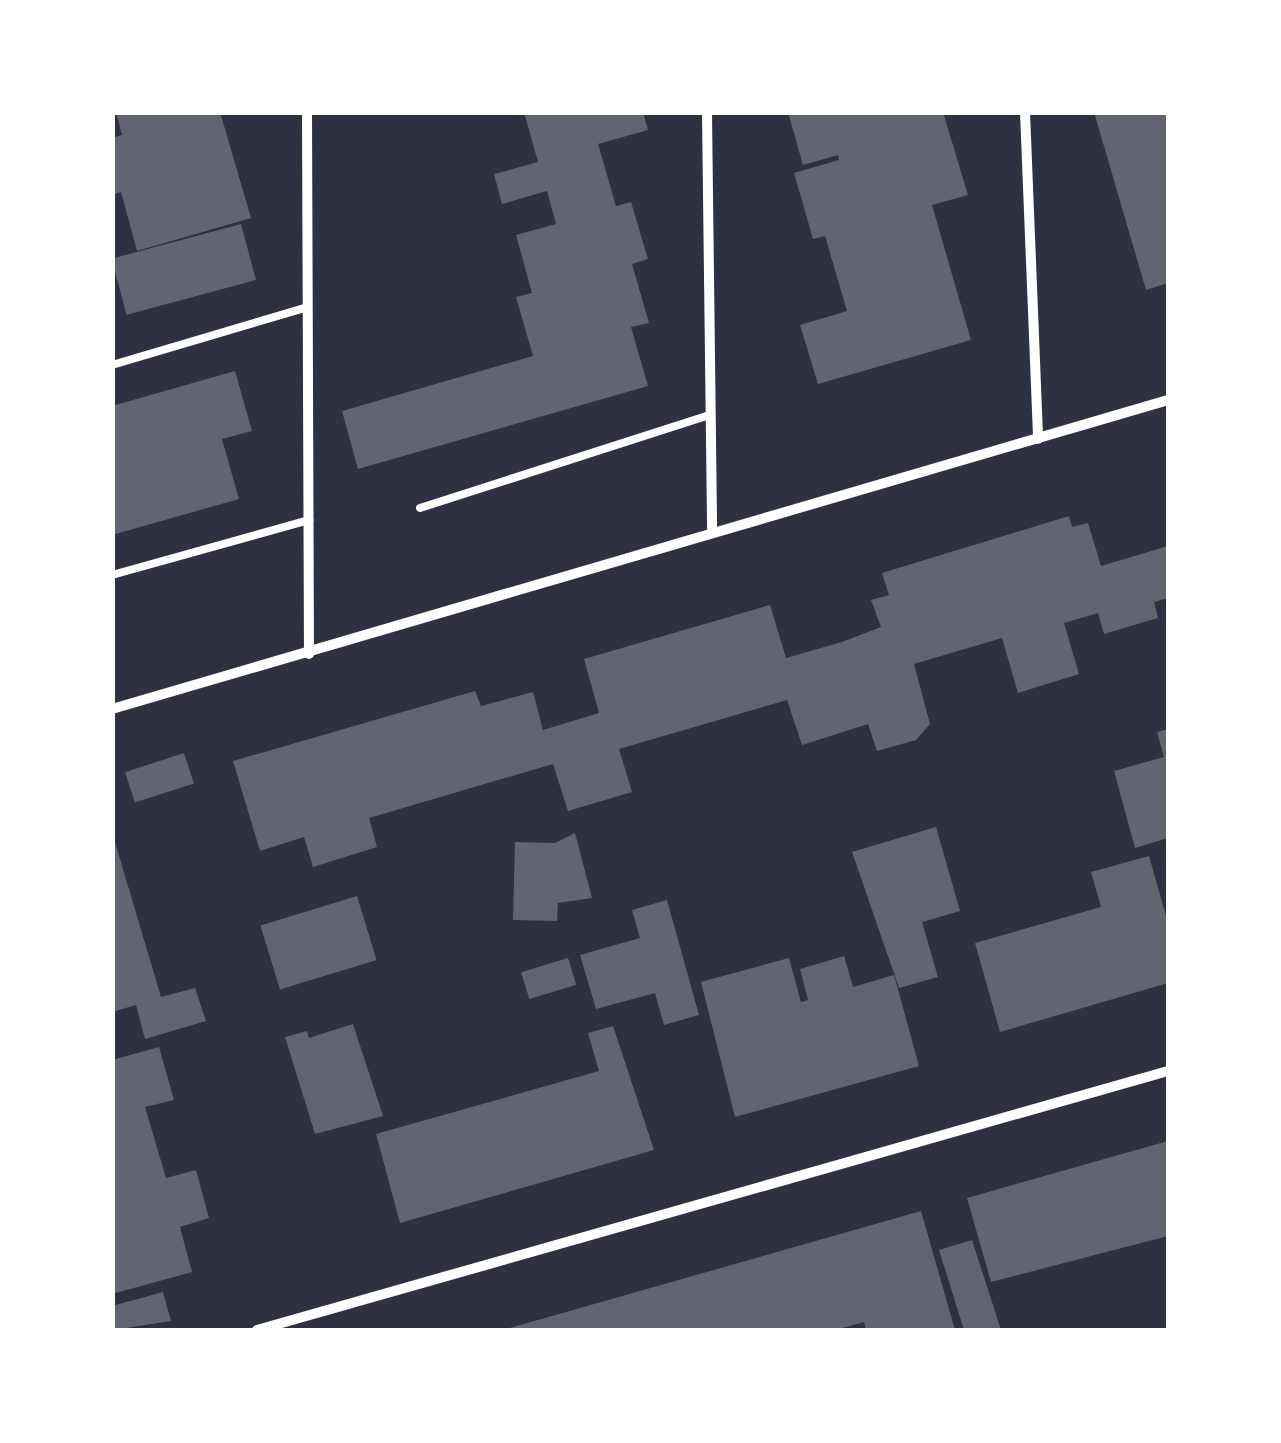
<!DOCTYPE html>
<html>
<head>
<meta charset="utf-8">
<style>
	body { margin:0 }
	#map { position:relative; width:1281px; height:1443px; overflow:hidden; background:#2d3142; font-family:Inter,sans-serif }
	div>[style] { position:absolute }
	.building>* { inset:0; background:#626471; transform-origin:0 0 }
	.service>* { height:8px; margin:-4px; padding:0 4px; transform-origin:4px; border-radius:4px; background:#fff }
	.minor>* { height:10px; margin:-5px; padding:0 5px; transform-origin:5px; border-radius:5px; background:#fff }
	span { translate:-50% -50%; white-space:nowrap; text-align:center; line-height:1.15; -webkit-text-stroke:8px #fff; paint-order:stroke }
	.frame { position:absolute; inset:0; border:115px solid #fff; pointer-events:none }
</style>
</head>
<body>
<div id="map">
	<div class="building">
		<div style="clip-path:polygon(116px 112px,220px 112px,251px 218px,137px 251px,121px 192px,112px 195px,112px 138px,122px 135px)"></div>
		<div style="clip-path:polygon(524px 112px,643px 112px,648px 130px,598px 144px,616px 206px,631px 202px,648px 259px,632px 264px,649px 323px,631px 327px,648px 386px,358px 469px,342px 411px,533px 356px,516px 297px,532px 293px,516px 235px,556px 224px,547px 191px,502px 204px,494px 174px,538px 162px)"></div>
		<div style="clip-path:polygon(788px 112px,943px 112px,968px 195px,932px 205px,971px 340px,818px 384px,800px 325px,847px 311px,825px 236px,813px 239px,794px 173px,839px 160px,838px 155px,803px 165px)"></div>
		<div style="clip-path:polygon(1094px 112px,1168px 112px,1168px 283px,1146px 290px)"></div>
		<div style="left:241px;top:224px;width:58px;height:134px;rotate:75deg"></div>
		<div style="clip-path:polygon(235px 371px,252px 431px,222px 439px,239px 499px,112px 535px,112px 406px)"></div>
		<div style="clip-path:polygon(1069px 516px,1072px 527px,1088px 523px,1101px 566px,1168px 546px,1168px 598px,1154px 602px,1158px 618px,1104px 634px,1098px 613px,1064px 623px,1079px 674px,1018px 693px,1002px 638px,914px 664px,930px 724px,916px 740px,877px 751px,868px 724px,802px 745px,787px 700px,619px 749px,632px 792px,568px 811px,553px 764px,369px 818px,377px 847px,313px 867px,304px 837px,260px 851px,233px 761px,475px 691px,481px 706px,533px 692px,543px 730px,599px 713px,584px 659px,770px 605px,786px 658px,842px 642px,881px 627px,871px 600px,889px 595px,882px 573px)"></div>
		<div style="clip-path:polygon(1168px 729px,1168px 838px,1135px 848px,1114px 771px,1164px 757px,1157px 732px)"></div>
		<div style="left:184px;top:753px;width:32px;height:62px;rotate:72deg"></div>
		<div style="clip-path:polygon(936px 827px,960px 911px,922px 922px,938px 977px,899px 988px,852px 852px)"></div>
		<div style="clip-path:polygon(112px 832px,161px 997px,195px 988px,206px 1021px,145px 1039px,136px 1005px,112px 1012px)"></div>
		<div style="clip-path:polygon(575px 833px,592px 898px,558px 903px,557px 921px,513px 920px,515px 842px,555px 843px)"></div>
		<div style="clip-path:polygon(1149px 856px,1168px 923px,1168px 983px,1000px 1032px,975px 943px,1101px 907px,1091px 872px)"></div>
		<div style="left:357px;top:896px;width:67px;height:101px;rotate:73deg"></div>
		<div style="clip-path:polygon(667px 900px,699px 1015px,664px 1025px,655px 993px,596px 1009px,580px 955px,640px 938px,632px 910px)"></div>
		<div style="clip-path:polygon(844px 956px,853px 987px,894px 975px,919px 1066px,735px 1117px,701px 982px,789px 958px,801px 1002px,808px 1000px,800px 969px)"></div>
		<div style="left:568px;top:958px;width:28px;height:49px;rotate:73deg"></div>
		<div style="clip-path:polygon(353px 1024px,383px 1116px,315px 1134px,285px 1037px,307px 1031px,309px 1038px)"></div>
		<div style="clip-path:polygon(613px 1026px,654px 1150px,400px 1223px,376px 1134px,599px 1071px,588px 1033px)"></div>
		<div style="clip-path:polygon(159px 1047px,174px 1100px,145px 1107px,166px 1178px,196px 1170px,209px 1218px,180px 1227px,192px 1272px,112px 1294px,112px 1060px)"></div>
		<div style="clip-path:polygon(1168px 1141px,1168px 1236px,991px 1282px,967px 1198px)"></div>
		<div style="clip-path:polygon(921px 1211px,955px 1330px,866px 1330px,864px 1322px,835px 1330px,503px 1330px)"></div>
		<div style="clip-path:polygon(972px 1240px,1001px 1330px,964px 1330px,939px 1250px)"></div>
		<div style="clip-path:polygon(163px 1292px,171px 1321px,113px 1330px,112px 1306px)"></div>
	</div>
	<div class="service">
		<div style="left:112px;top:365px;width:204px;rotate:-16.5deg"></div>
		<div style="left:420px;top:508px;width:305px;rotate:-17.8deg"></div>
		<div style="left:112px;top:575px;width:205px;rotate:-15.6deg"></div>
	</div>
	<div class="minor">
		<div style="left:307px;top:112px;width:542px;rotate:89.79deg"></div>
		<div style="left:707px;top:112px;width:420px;rotate:89.3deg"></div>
		<div style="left:1025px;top:112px;width:327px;rotate:87.7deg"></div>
		<div style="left:112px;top:709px;width:1100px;rotate:-16.31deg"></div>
		<div style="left:257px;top:1330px;width:947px;rotate:-15.87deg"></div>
	</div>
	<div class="frame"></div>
</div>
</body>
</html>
